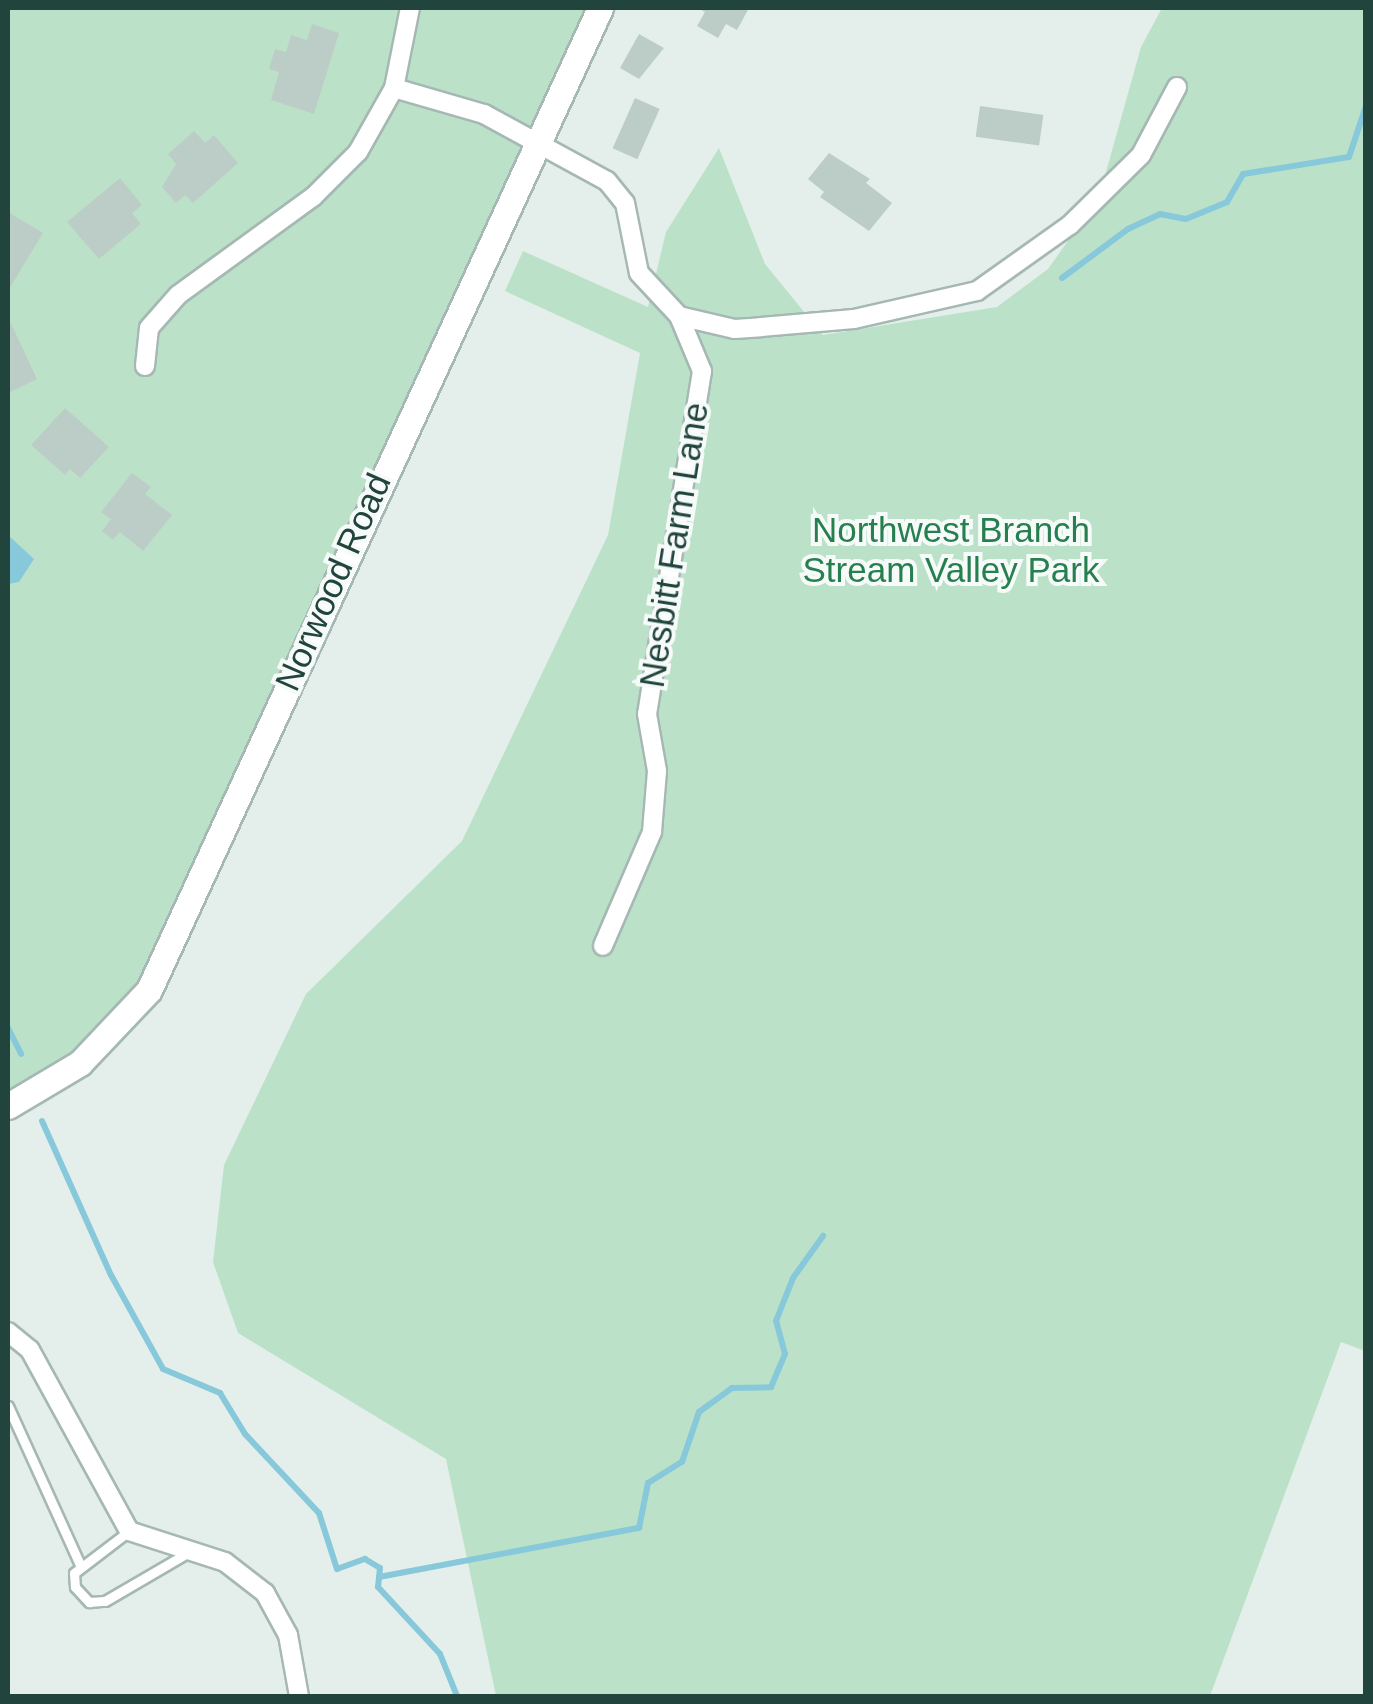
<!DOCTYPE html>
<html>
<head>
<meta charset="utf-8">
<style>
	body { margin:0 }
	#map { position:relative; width:1373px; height:1704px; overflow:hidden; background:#e4efeb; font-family:Arial,sans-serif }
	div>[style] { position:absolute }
	.green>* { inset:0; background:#bbe2c8 }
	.water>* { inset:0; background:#87c8da }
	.stream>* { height:6px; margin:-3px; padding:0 3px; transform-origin:3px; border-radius:3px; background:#87c8da }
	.building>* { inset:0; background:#bccdc7; transform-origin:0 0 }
	.roads { filter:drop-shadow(2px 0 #a6b8b3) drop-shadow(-2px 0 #a6b8b3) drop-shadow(0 2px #a6b8b3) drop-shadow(0 -2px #a6b8b3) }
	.lane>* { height:9px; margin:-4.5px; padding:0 4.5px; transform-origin:4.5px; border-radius:4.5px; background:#fff }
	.street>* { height:18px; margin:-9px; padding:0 9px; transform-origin:9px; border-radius:9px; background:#fff }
	.secondary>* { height:25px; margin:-12.5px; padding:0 12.5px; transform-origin:12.5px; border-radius:12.5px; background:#fff }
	span { translate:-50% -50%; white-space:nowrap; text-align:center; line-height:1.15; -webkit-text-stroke:8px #f6fbf9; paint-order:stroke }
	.park-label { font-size:35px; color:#267f4e }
	.street-label { font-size:35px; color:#21443c }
	.frame { position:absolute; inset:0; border:10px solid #21443c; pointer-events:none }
</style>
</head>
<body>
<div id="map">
	<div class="green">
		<div style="clip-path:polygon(8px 8px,600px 8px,149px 990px,8px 1106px)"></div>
		<div style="clip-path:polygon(1162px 8px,1365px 8px,1365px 1351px,1341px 1342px,1210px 1696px,496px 1696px,446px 1459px,238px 1333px,213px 1262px,224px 1165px,306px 994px,462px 841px,608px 535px,640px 353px,505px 291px,523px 251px,648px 307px,666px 232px,719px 148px,765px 264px,823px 335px,997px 307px,1048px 269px,1099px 197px,1141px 47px)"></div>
	</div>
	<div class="water">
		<div style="clip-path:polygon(8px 535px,34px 559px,19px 582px,8px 584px)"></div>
	</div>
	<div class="stream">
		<div style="left:1062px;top:278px;width:82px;rotate:-36.6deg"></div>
		<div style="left:1128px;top:229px;width:35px;rotate:-25deg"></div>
		<div style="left:1160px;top:214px;width:26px;rotate:11deg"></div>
		<div style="left:1186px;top:219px;width:44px;rotate:-22.5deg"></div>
		<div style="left:1227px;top:202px;width:32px;rotate:-60deg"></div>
		<div style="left:1243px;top:174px;width:107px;rotate:-9.1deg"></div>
		<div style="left:1349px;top:157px;width:54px;rotate:-71.6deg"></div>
		<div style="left:8px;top:1028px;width:29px;rotate:63deg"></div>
		<div style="left:42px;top:1121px;width:169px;rotate:65.9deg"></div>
		<div style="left:111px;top:1275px;width:107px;rotate:61deg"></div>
		<div style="left:163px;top:1369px;width:62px;rotate:22.8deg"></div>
		<div style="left:220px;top:1393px;width:48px;rotate:58.6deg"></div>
		<div style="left:245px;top:1434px;width:108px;rotate:46.9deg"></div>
		<div style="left:319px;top:1513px;width:59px;rotate:72.2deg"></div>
		<div style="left:337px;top:1569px;width:30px;rotate:-20deg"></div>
		<div style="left:365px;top:1559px;width:17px;rotate:31deg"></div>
		<div style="left:380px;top:1568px;width:19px;rotate:96deg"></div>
		<div style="left:378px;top:1587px;width:91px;rotate:47.2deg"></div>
		<div style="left:440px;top:1654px;width:45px;rotate:68deg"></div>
		<div style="left:379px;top:1577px;width:265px;rotate:-10.7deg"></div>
		<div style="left:639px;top:1528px;width:46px;rotate:-78.7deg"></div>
		<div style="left:648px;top:1483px;width:40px;rotate:-32deg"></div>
		<div style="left:682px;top:1462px;width:53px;rotate:-71.2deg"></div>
		<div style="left:699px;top:1412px;width:41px;rotate:-36deg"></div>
		<div style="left:732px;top:1388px;width:39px;rotate:-1deg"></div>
		<div style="left:771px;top:1387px;width:36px;rotate:-67deg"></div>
		<div style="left:785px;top:1354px;width:34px;rotate:-105deg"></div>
		<div style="left:776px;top:1321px;width:46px;rotate:-68.4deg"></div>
		<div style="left:793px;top:1278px;width:52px;rotate:-54.5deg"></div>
	</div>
	<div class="building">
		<div style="clip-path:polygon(698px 8px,749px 8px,737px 30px,726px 24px,718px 38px,697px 26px,705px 12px)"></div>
		<div style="clip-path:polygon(312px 24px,339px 33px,314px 114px,271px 100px,279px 72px,269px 69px,275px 49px,286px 52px,291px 35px,307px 40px)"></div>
		<div style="clip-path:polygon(639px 34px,664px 48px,639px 79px,620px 68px)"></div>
		<div style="left:635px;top:98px;width:27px;height:55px;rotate:24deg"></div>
		<div style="left:980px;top:106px;width:64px;height:31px;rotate:8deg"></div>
		<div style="clip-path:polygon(194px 131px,205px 143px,214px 135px,238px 163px,193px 203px,185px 195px,176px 203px,162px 187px,176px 164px,168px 154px)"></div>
		<div style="clip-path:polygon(829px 153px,870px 179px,866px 183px,892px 203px,869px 231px,820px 197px,824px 192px,808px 179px)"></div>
		<div style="clip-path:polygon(120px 178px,142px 205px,132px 213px,141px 224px,99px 259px,67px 222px)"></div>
		<div style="clip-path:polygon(8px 212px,43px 233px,8px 291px)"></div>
		<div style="clip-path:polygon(8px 317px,37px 379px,8px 393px)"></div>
		<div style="clip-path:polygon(65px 408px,109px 447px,80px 478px,70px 469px,65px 475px,31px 445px)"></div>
		<div style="clip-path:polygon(132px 473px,151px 487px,145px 494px,172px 515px,143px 551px,120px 532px,113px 540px,102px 531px,111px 519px,101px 512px)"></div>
	</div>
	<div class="roads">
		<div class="lane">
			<div style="left:8px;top:1406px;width:175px;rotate:65.6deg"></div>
			<div style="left:129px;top:1531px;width:69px;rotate:142.6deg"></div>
			<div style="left:74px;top:1573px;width:14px;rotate:86deg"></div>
			<div style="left:75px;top:1587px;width:21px;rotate:47deg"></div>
			<div style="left:89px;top:1602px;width:16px;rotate:-4deg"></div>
			<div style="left:105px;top:1601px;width:97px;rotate:-30.3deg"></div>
		</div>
		<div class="street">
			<div style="left:394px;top:88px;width:94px;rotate:16.1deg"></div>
			<div style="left:484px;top:114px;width:140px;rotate:28.6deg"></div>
			<div style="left:607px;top:181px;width:28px;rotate:51deg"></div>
			<div style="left:625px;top:203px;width:71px;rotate:78.7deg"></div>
			<div style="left:639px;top:273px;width:59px;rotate:47.1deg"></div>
			<div style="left:679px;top:316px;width:60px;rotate:67.3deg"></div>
			<div style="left:702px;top:371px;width:347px;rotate:99.1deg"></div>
			<div style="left:647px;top:714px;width:58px;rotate:80deg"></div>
			<div style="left:657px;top:771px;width:61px;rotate:94.7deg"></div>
			<div style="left:652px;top:832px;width:124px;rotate:113.3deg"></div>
			<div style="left:679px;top:316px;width:57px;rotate:13.1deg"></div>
			<div style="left:735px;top:329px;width:26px;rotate:-4deg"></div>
			<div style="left:761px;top:327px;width:93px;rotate:-4.9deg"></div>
			<div style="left:854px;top:319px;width:126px;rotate:-12.8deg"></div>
			<div style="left:977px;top:291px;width:114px;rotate:-35.4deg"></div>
			<div style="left:1070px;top:225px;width:100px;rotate:-44.6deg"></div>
			<div style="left:1141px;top:155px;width:77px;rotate:-62.1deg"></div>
			<div style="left:145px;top:366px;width:38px;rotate:-84deg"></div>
			<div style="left:149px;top:328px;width:44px;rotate:-48.7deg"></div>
			<div style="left:178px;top:295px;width:167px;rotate:-36deg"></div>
			<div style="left:313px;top:197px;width:64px;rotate:-45deg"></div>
			<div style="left:358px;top:152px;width:73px;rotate:-60.6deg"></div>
			<div style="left:394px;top:88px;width:82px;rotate:-78.7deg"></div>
			<div style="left:8px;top:1332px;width:28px;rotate:39deg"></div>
			<div style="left:30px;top:1350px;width:206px;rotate:61.3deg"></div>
			<div style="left:129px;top:1531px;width:101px;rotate:17.9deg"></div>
			<div style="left:225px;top:1562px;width:51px;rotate:37.8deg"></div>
			<div style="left:265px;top:1593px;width:48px;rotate:61.3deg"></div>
			<div style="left:288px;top:1635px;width:62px;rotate:79.8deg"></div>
		</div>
		<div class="secondary">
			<div style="left:8px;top:1106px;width:84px;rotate:-30.8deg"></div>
			<div style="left:80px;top:1063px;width:100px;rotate:-46.6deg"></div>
			<div style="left:149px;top:990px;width:1081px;rotate:-65.33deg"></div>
		</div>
	</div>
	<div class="park-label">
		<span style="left:951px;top:550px">Northwest Branch<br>Stream Valley Park</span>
	</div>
	<div class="street-label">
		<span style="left:674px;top:545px;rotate:-81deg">Nesbitt Farm Lane</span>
		<span style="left:333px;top:582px;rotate:-66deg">Norwood Road</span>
	</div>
	<div class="frame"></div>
</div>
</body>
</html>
